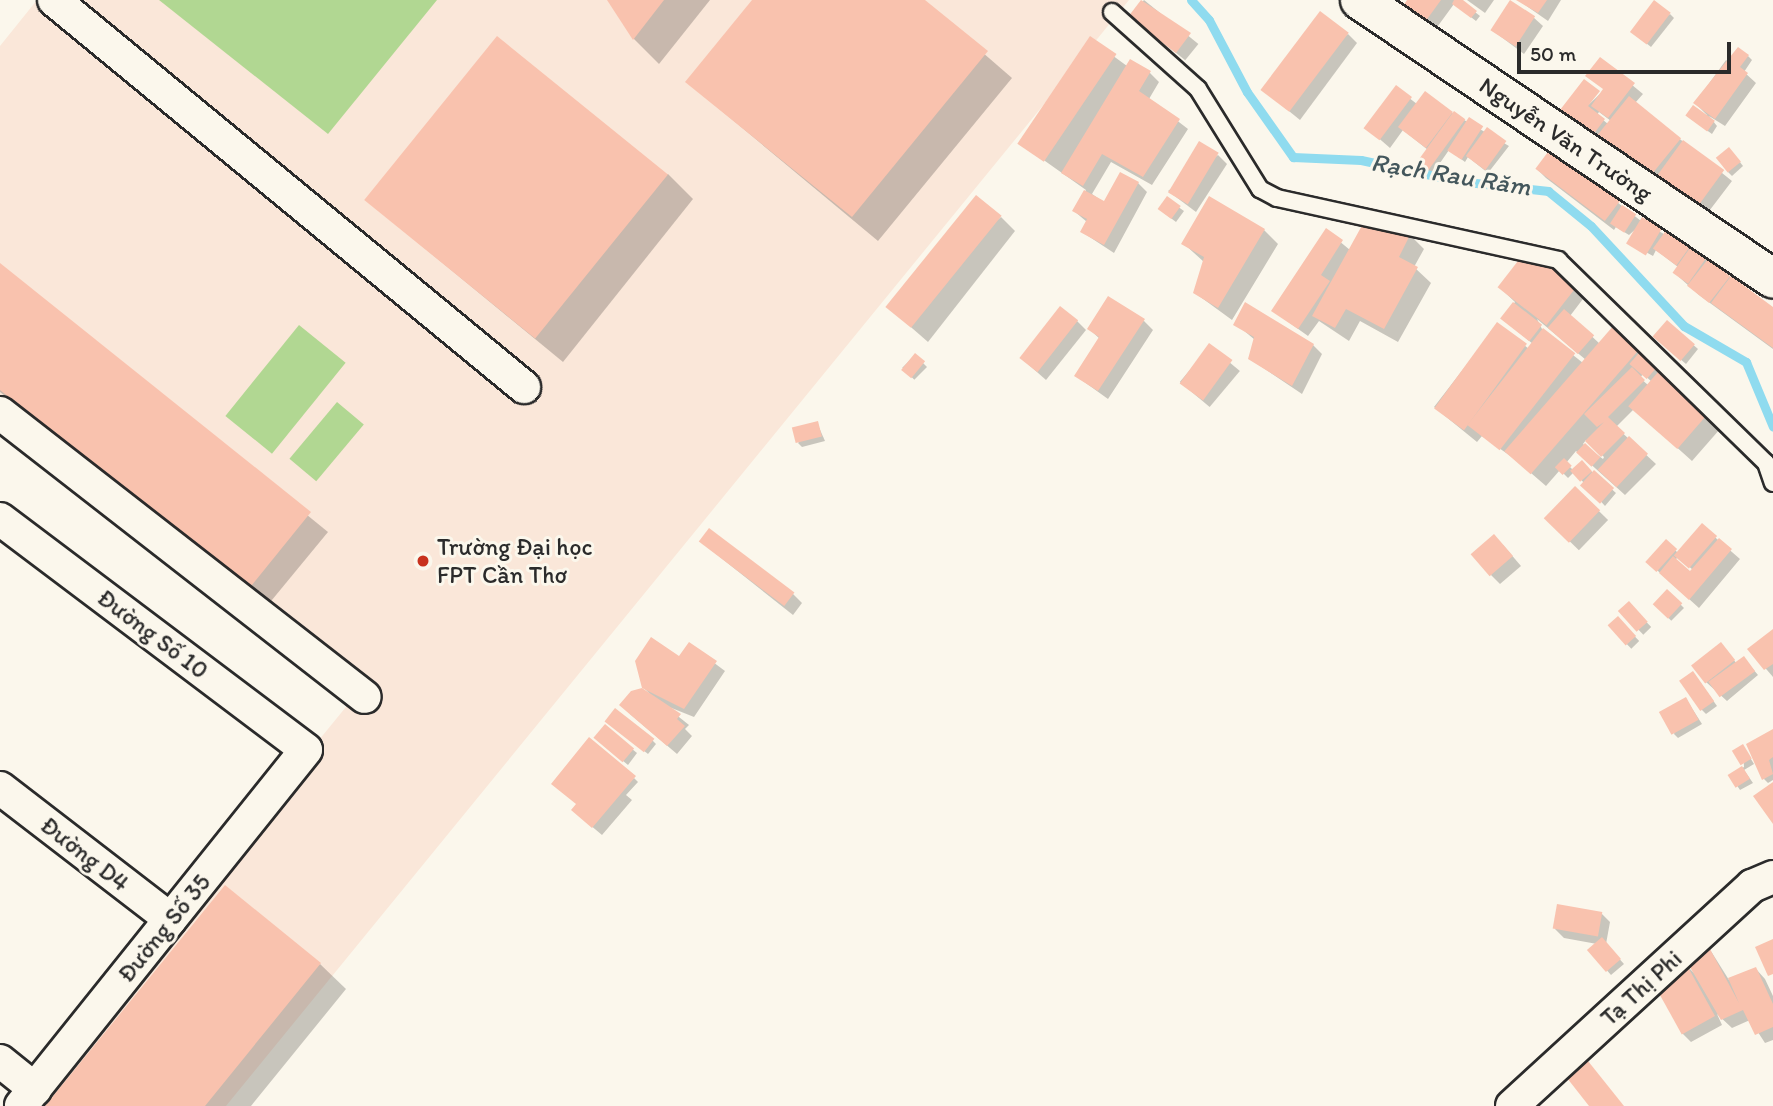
<!DOCTYPE html>
<html>
<head>
<meta charset="utf-8">
<style>
	body { margin:0 }
	#map { position:relative; width:1773px; height:1106px; overflow:hidden; background:#fbf7ec; font-family:Itim,sans-serif }
	div>[style] { position:absolute }
	.built>* { inset:0; background:#fae7d9 }
	.green>* { inset:0; background:#b1d792; transform-origin:0 0 }
	.shadow>* { inset:0; background:#0003; transform-origin:0 0 }
	.stream>* { height:9px; margin:-4.5px; padding:0 4.5px; transform-origin:4.5px; border-radius:4.5px; background:#8fdbef }
	.building>* { inset:0; background:#f9c2ae; transform-origin:0 0 }
	.roads { filter:drop-shadow(2px 0 #2b2b2b) drop-shadow(-2px 0 #2b2b2b) drop-shadow(0 2px #2b2b2b) drop-shadow(0 -2px #2b2b2b) }
	.service>* { height:16px; margin:-8px; padding:0 8px; transform-origin:8px; border-radius:8px; background:#fbf7ec }
	.minor>* { height:32px; margin:-16px; padding:0 16px; transform-origin:16px; border-radius:16px; background:#fbf7ec }
	.tertiary>* { height:38px; margin:-19px; padding:0 19px; transform-origin:19px; border-radius:19px; background:#fbf7ec }
	.dots>* { width:19px; height:19px; translate:-50% -50%; box-sizing:border-box; border:4px solid #fbf7ec; border-radius:50% }
	span { translate:-50% -50%; white-space:nowrap; text-align:center; line-height:1.15; -webkit-text-stroke:6px #fbf7ec; paint-order:stroke }
	.street-label { font-size:24px; color:#2b2b2b }
	.poi-label { font-size:24px; color:#2b2b2b }
	.left { translate:0 -50%; text-align:left }
	.water-label { font-size:26px; color:#44575c; font-style:italic }
	.scale { position:absolute; left:1517px; top:42px; width:214px; height:32px; box-sizing:border-box; border:4px solid #2b2b2b; border-top:0; padding-left:9px; font-size:21px; line-height:24px; white-space:nowrap; color:#2b2b2b; -webkit-text-stroke:5px #fbf7ec; paint-order:stroke }
</style>
</head>
<body>
<div id="map">
	<div class="built">
		<div style="clip-path:polygon(37px 0,1129px 0,226px 1106px,20px 1106px,350px 702px,0 420px,0 46px)"></div>
	</div>
	<div class="green">
		<div style="clip-path:polygon(159px 0,437px 0,328px 134px)"></div>
		<div style="left:299px;top:325px;width:60px;height:117px;rotate:39deg"></div>
		<div style="left:337px;top:402px;width:35px;height:74px;rotate:40deg"></div>
	</div>
	<div class="shadow">
		<div style="clip-path:polygon(609px 0,710px 0,659px 64px,634px 39px)"></div>
		<div style="clip-path:polygon(754px 0,922px 0,1012px 78px,878px 241px,687px 82px)"></div>
		<div style="left:1144px;top:0;width:70px;height:21px;rotate:39deg"></div>
		<div style="clip-path:polygon(1409px 0,1460px 0,1480px 16px,1476px 21px,1454px 4px,1435px 30px,1414px 14px)"></div>
		<div style="clip-path:polygon(1467px 0,1494px 0,1485px 13px)"></div>
		<div style="clip-path:polygon(1518px 0,1561px 0,1548px 21px)"></div>
		<div style="clip-path:polygon(1670px 14px,1674px 18px,1651px 47px,1636px 35px)"></div>
		<div style="clip-path:polygon(1533px 17px,1543px 26px,1524px 54px,1492px 30px)"></div>
		<div style="clip-path:polygon(1348px 34px,1357px 43px,1300px 120px,1263px 90px)"></div>
		<div style="clip-path:polygon(1090px 39px,1127px 66px,1130px 61px,1150px 73px,1159px 82px,1149px 99px,1188px 129px,1152px 185px,1111px 162px,1092px 194px,1105px 203px,1138px 183px,1147px 192px,1114px 253px,1082px 232px,1087px 222px,1074px 211px,1086px 190px,1021px 144px)"></div>
		<div style="clip-path:polygon(1748px 56px,1752px 60px,1744px 72px,1756px 83px,1725px 126px,1709px 116px,1717px 126px,1712px 134px,1691px 119px,1707px 115px,1695px 103px,1726px 60px,1740px 69px,1732px 58px)"></div>
		<div style="clip-path:polygon(evenodd,1620px 75px,1643px 94px,1635px 103px,1732px 181px,1700px 223px,1564px 128px,1620px 75px,1599px 112px,1611px 121px,1608px 124px,1597px 115px,1599px 112px)"></div>
		<div style="clip-path:polygon(1396px 88px,1417px 104px,1452px 113px,1509px 146px,1488px 173px,1468px 157px,1465px 162px,1449px 150px,1431px 176px,1421px 169px,1428px 150px,1403px 130px,1390px 148px,1367px 128px)"></div>
		<div style="clip-path:polygon(1551px 150px,1641px 221px,1706px 258px,1773px 309px,1773px 349px,1699px 295px,1679px 277px,1678px 267px,1656px 250px,1653px 256px,1631px 244px,1638px 227px,1629px 235px,1616px 227px,1614px 230px,1546px 178px,1537px 169px)"></div>
		<div style="clip-path:polygon(1733px 153px,1743px 166px,1732px 176px,1728px 172px)"></div>
		<div style="clip-path:polygon(1218px 155px,1227px 164px,1196px 212px,1168px 191px)"></div>
		<div style="clip-path:polygon(668px 174px,693px 199px,563px 362px,366px 200px)"></div>
		<div style="clip-path:polygon(1167px 199px,1184px 211px,1176px 222px,1164px 213px)"></div>
		<div style="clip-path:polygon(1001px 217px,1015px 231px,928px 342px,889px 308px)"></div>
		<div style="clip-path:polygon(1264px 230px,1278px 244px,1232px 320px,1195px 293px,1204px 262px,1183px 243px)"></div>
		<div style="clip-path:polygon(1327px 231px,1350px 250px,1410px 235px,1424px 249px,1414px 267px,1431px 283px,1398px 342px,1360px 321px,1349px 341px,1319px 321px,1308px 336px,1273px 311px)"></div>
		<div style="clip-path:polygon(evenodd,1533px 245px,1589px 291px,1570px 316px,1600px 344px,1621px 320px,1727px 421px,1692px 461px,1634px 409px,1616px 427px,1656px 464px,1625px 495px,1576px 451px,1566px 463px,1574px 471px,1582px 463px,1616px 493px,1605px 506px,1574px 472px,1568px 478px,1560px 470px,1546px 486px,1516px 460px,1482px 436px,1477px 442px,1434px 407px,1498px 324px,1529px 349px,1533px 344px,1502px 319px,1515px 302px,1499px 287px,1533px 245px,1537px 319px,1586px 360px,1583px 363px,1543px 331px,1537px 319px,1533px 245px,1643px 374px,1652px 382px,1648px 385px,1640px 378px,1643px 374px,1533px 245px,1586px 440px,1604px 457px,1603px 459px,1583px 444px,1586px 440px)"></div>
		<div style="clip-path:polygon(0 265px,328px 532px,267px 606px,0 392px)"></div>
		<div style="clip-path:polygon(1077px 321px,1086px 330px,1046px 380px,1021px 358px)"></div>
		<div style="clip-path:polygon(1144px 321px,1153px 330px,1108px 399px,1076px 376px,1100px 339px,1089px 329px)"></div>
		<div style="clip-path:polygon(1668px 323px,1698px 349px,1686px 364px,1659px 341px)"></div>
		<div style="clip-path:polygon(1236px 324px,1313px 345px,1322px 354px,1302px 394px,1250px 359px,1255px 340px)"></div>
		<div style="left:1210px;top:346px;width:39px;height:47px;rotate:40deg"></div>
		<div style="left:915px;top:355px;width:17px;height:18px;rotate:45deg"></div>
		<div style="clip-path:polygon(817px 423px,825px 441px,802px 447px,798px 443px)"></div>
		<div style="left:1575px;top:488px;width:46px;height:42px;rotate:44deg"></div>
		<div style="clip-path:polygon(evenodd,1702px 526px,1740px 559px,1699px 608px,1648px 562px,1666px 541px,1679px 554px,1702px 526px,1678px 557px,1693px 570px,1690px 574px,1675px 560px,1678px 557px)"></div>
		<div style="clip-path:polygon(701px 542px,793px 594px,802px 603px,793px 615px)"></div>
		<div style="clip-path:polygon(1503px 545px,1521px 566px,1500px 584px,1491px 575px)"></div>
		<div style="left:1667px;top:591px;width:24px;height:18px;rotate:45deg"></div>
		<div style="left:1629px;top:604px;width:32px;height:11px;rotate:46deg"></div>
		<div style="left:1617px;top:618px;width:32px;height:11px;rotate:46deg"></div>
		<div style="clip-path:polygon(1773px 631px,1773px 677px,1749px 649px)"></div>
		<div style="clip-path:polygon(689px 644px,725px 671px,694px 717px,664px 705px,689px 725px,685px 729px,692px 736px,677px 754px,630px 714px,650px 694px,643px 687px,680px 658px)"></div>
		<div style="clip-path:polygon(1725px 649px,1737px 664px,1748px 663px,1758px 675px,1727px 701px,1706px 682px)"></div>
		<div style="clip-path:polygon(1697px 678px,1717px 706px,1706px 714px,1702px 710px)"></div>
		<div style="clip-path:polygon(1686px 699px,1702px 724px,1678px 738px,1674px 734px)"></div>
		<div style="clip-path:polygon(611px 725px,652px 740px,656px 744px,648px 754px)"></div>
		<div style="clip-path:polygon(605px 727px,637px 753px,628px 765px,600px 742px)"></div>
		<div style="clip-path:polygon(1773px 731px,1773px 780px,1768px 783px,1764px 779px)"></div>
		<div style="clip-path:polygon(1743px 746px,1754px 764px,1744px 770px,1753px 783px,1740px 790px,1730px 775px,1744px 767px)"></div>
		<div style="clip-path:polygon(634px 778px,638px 782px,626px 795px,632px 800px,602px 835px,583px 819px)"></div>
		<div style="clip-path:polygon(1601px 913px,1610px 922px,1606px 944px,1624px 964px,1611px 975px,1589px 950px,1597px 944px,1564px 938px,1555px 929px)"></div>
		<div style="clip-path:polygon(1704px 940px,1729px 980px,1756px 969px,1765px 979px,1773px 996px,1773px 1040px,1765px 1043px,1750px 1020px,1732px 1028px,1717px 1014px,1722px 1025px,1691px 1042px,1682px 1033px,1684px 963px,1694px 973px)"></div>
		<div style="clip-path:polygon(320px 964px,346px 989px,251px 1106px,47px 1106px)"></div>
	</div>
	<div class="stream">
		<div style="left:1191px;top:0;width:27px;rotate:48deg"></div>
		<div style="left:1209px;top:20px;width:81px;rotate:62.2deg"></div>
		<div style="left:1247px;top:92px;width:80px;rotate:54.7deg"></div>
		<div style="left:1293px;top:157px;width:68px;rotate:2.5deg"></div>
		<div style="left:1361px;top:160px;width:99px;rotate:12.2deg"></div>
		<div style="left:1458px;top:181px;width:91px;rotate:6.3deg"></div>
		<div style="left:1548px;top:191px;width:55px;rotate:39.1deg"></div>
		<div style="left:1591px;top:226px;width:137px;rotate:47.1deg"></div>
		<div style="left:1684px;top:326px;width:72px;rotate:30.1deg"></div>
		<div style="left:1746px;top:362px;width:70px;rotate:67.4deg"></div>
	</div>
	<div class="building">
		<div style="clip-path:polygon(607px 0,664px 0,633px 40px)"></div>
		<div style="clip-path:polygon(752px 0,925px 0,988px 51px,852px 217px,685px 82px)"></div>
		<div style="clip-path:polygon(1141px 0,1191px 33px,1176px 53px,1128px 17px)"></div>
		<div style="clip-path:polygon(1407px 0,1441px 0,1425px 22px,1403px 6px)"></div>
		<div style="clip-path:polygon(1454px 0,1463px 0,1477px 11px,1471px 18px,1452px 4px)"></div>
		<div style="left:1510px;top:0;width:30px;height:36px;rotate:33deg"></div>
		<div style="clip-path:polygon(1516px 0,1547px 0,1538px 13px)"></div>
		<div style="left:1654px;top:0;width:21px;height:40px;rotate:37deg"></div>
		<div style="left:1320px;top:11px;width:36px;height:99px;rotate:37deg"></div>
		<div style="left:497px;top:36px;width:220px;height:211px;rotate:39deg"></div>
		<div style="left:1090px;top:36px;width:32px;height:130px;rotate:34deg"></div>
		<div style="clip-path:polygon(1738px 47px,1749px 55px,1740px 67px,1748px 73px,1715px 119px,1693px 103px)"></div>
		<div style="clip-path:polygon(1600px 57px,1635px 83px,1608px 118px,1591px 106px,1603px 89px,1585px 76px)"></div>
		<div style="clip-path:polygon(1130px 59px,1151px 71px,1139px 91px,1180px 119px,1143px 177px,1102px 154px,1083px 186px,1061px 173px)"></div>
		<div style="clip-path:polygon(1584px 79px,1600px 91px,1588px 106px,1605px 119px,1586px 144px,1553px 119px)"></div>
		<div style="left:1396px;top:85px;width:20px;height:54px;rotate:37deg"></div>
		<div style="left:1425px;top:91px;width:35px;height:45px;rotate:37deg"></div>
		<div style="left:1629px;top:96px;width:67px;height:60px;rotate:39deg"></div>
		<div style="left:1693px;top:105px;width:27px;height:13px;rotate:36deg"></div>
		<div style="left:1454px;top:111px;width:14px;height:67px;rotate:36deg"></div>
		<div style="left:1469px;top:117px;width:17px;height:40px;rotate:33deg"></div>
		<div style="left:1487px;top:127px;width:24px;height:36px;rotate:36deg"></div>
		<div style="left:1683px;top:140px;width:51px;height:56px;rotate:36deg"></div>
		<div style="left:1199px;top:141px;width:23px;height:60px;rotate:31deg"></div>
		<div style="left:1729px;top:147px;width:19px;height:17px;rotate:51deg"></div>
		<div style="left:1551px;top:148px;width:87px;height:26px;rotate:37deg"></div>
		<div style="clip-path:polygon(1120px 172px,1139px 182px,1104px 245px,1080px 232px,1087px 219px,1072px 211px,1084px 190px,1104px 201px)"></div>
		<div style="left:976px;top:195px;width:33px;height:144px;rotate:39deg"></div>
		<div style="left:1167px;top:196px;width:17px;height:16px;rotate:36deg"></div>
		<div style="clip-path:polygon(1209px 196px,1265px 229px,1218px 308px,1193px 293px,1204px 257px,1181px 244px)"></div>
		<div style="left:1622px;top:205px;width:17px;height:22px;rotate:33deg"></div>
		<div style="clip-path:polygon(1370px 211px,1411px 233px,1399px 257px,1418px 267px,1384px 329px,1346px 309px,1335px 328px,1312px 316px)"></div>
		<div style="left:1642px;top:217px;width:23px;height:31px;rotate:31deg"></div>
		<div style="clip-path:polygon(1326px 228px,1343px 240px,1321px 275px,1330px 281px,1298px 329px,1271px 311px)"></div>
		<div style="left:1667px;top:229px;width:29px;height:24px;rotate:36deg"></div>
		<div style="left:1532px;top:243px;width:62px;height:56px;rotate:38deg"></div>
		<div style="left:1692px;top:245px;width:19px;height:34px;rotate:35deg"></div>
		<div style="left:1708px;top:259px;width:28px;height:34px;rotate:38deg"></div>
		<div style="clip-path:polygon(0 263px,311px 512px,248px 590px,0 390px)"></div>
		<div style="clip-path:polygon(1731px 276px,1773px 307px,1773px 348px,1711px 303px)"></div>
		<div style="clip-path:polygon(1108px 296px,1145px 319px,1098px 391px,1074px 376px,1099px 337px,1087px 329px)"></div>
		<div style="clip-path:polygon(1245px 302px,1314px 344px,1292px 386px,1248px 359px,1254px 337px,1233px 325px)"></div>
		<div style="left:1513px;top:302px;width:37px;height:21px;rotate:38deg"></div>
		<div style="left:1060px;top:306px;width:23px;height:66px;rotate:38deg"></div>
		<div style="left:1564px;top:309px;width:40px;height:25px;rotate:41deg"></div>
		<div style="left:1621px;top:317px;width:35px;height:178px;rotate:41deg"></div>
		<div style="left:1667px;top:320px;width:37px;height:22px;rotate:41deg"></div>
		<div style="left:1497px;top:322px;width:37px;height:107px;rotate:36deg"></div>
		<div style="left:1543px;top:328px;width:41px;height:123px;rotate:38deg"></div>
		<div style="left:1651px;top:339px;width:23px;height:33px;rotate:41deg"></div>
		<div style="left:1209px;top:343px;width:29px;height:50px;rotate:36deg"></div>
		<div style="left:915px;top:353px;width:13px;height:22px;rotate:39deg"></div>
		<div style="left:1665px;top:364px;width:65px;height:56px;rotate:41deg"></div>
		<div style="clip-path:polygon(1632px 367px,1645px 380px,1608px 417px,1625px 433px,1601px 457px,1585px 441px,1604px 422px,1597px 427px,1584px 414px)"></div>
		<div style="left:818px;top:421px;width:16px;height:27px;rotate:76deg"></div>
		<div style="left:1629px;top:436px;width:26px;height:46px;rotate:43deg"></div>
		<div style="left:1585px;top:443px;width:21px;height:13px;rotate:43deg"></div>
		<div style="left:1564px;top:458px;width:11px;height:13px;rotate:45deg"></div>
		<div style="left:1582px;top:460px;width:15px;height:16px;rotate:48deg"></div>
		<div style="left:1594px;top:470px;width:27px;height:21px;rotate:42deg"></div>
		<div style="left:1575px;top:486px;width:35px;height:45px;rotate:44deg"></div>
		<div style="left:1702px;top:523px;width:20px;height:43px;rotate:41deg"></div>
		<div style="left:709px;top:528px;width:107px;height:17px;rotate:37deg"></div>
		<div style="left:1494px;top:534px;width:29px;height:31px;rotate:49deg"></div>
		<div style="clip-path:polygon(1719px 538px,1732px 549px,1689px 600px,1659px 573px,1673px 556px,1690px 571px)"></div>
		<div style="left:1666px;top:539px;width:15px;height:31px;rotate:42deg"></div>
		<div style="left:1667px;top:589px;width:21px;height:21px;rotate:43deg"></div>
		<div style="left:1629px;top:601px;width:28px;height:15px;rotate:48deg"></div>
		<div style="left:1618px;top:616px;width:27px;height:14px;rotate:48deg"></div>
		<div style="clip-path:polygon(1773px 629px,1773px 664px,1764px 670px,1747px 649px)"></div>
		<div style="clip-path:polygon(651px 637px,679px 656px,689px 642px,717px 661px,684px 709px,642px 688px,635px 661px)"></div>
		<div style="left:1721px;top:642px;width:23px;height:38px;rotate:52deg"></div>
		<div style="left:1744px;top:656px;width:19px;height:44px;rotate:54deg"></div>
		<div style="left:1693px;top:671px;width:37px;height:17px;rotate:55deg"></div>
		<div style="clip-path:polygon(642px 688px,681px 714px,677px 719px,685px 726px,667px 746px,619px 705px,631px 691px)"></div>
		<div style="left:1686px;top:697px;width:26px;height:31px;rotate:61deg"></div>
		<div style="left:615px;top:708px;width:50px;height:17px;rotate:38deg"></div>
		<div style="left:605px;top:724px;width:38px;height:18px;rotate:40deg"></div>
		<div style="clip-path:polygon(1773px 729px,1773px 757px,1769px 760px,1773px 774px,1762px 780px,1746px 744px)"></div>
		<div style="clip-path:polygon(589px 737px,636px 776px,592px 828px,571px 810px,576px 804px,551px 784px)"></div>
		<div style="left:1743px;top:744px;width:17px;height:13px;rotate:59deg"></div>
		<div style="left:1742px;top:766px;width:15px;height:17px;rotate:58deg"></div>
		<div style="clip-path:polygon(1773px 782px,1773px 824px,1753px 796px)"></div>
		<div style="clip-path:polygon(225px 885px,321px 963px,205px 1106px,45px 1106px)"></div>
		<div style="left:1557px;top:904px;width:46px;height:25px;rotate:10deg"></div>
		<div style="left:1602px;top:937px;width:29px;height:20px;rotate:49deg"></div>
		<div style="clip-path:polygon(1704px 938px,1739px 1003px,1728px 978px,1756px 967px,1773px 1004px,1773px 1027px,1755px 1035px,1743px 1010px,1721px 1020px,1684px 957px)"></div>
		<div style="clip-path:polygon(1773px 939px,1773px 974px,1768px 976px,1755px 947px)"></div>
		<div style="left:1684px;top:960px;width:64px;height:38px;rotate:61deg"></div>
		<div style="clip-path:polygon(1588px 1061px,1624px 1106px,1589px 1106px,1567px 1078px)"></div>
	</div>
	<div class="roads">
		<div class="service">
			<div style="left:1112px;top:12px;width:115px;rotate:41.8deg"></div>
			<div style="left:1198px;top:89px;width:118px;rotate:58.2deg"></div>
			<div style="left:1260px;top:189px;width:19px;rotate:28deg"></div>
			<div style="left:1277px;top:198px;width:288px;rotate:12.4deg"></div>
			<div style="left:1558px;top:260px;width:291px;rotate:44.3deg"></div>
			<div style="left:1766px;top:463px;width:21px;rotate:71deg"></div>
		</div>
		<div class="minor">
			<div style="left:54px;top:0;width:609px;rotate:39.47deg"></div>
			<div style="left:0;top:413px;width:462px;rotate:37.9deg"></div>
			<div style="left:0;top:519px;width:383px;rotate:37deg"></div>
			<div style="left:306px;top:750px;width:456px;rotate:128.7deg"></div>
			<div style="left:0;top:788px;width:215px;rotate:37.6deg"></div>
			<div style="left:0;top:1061px;width:45px;rotate:38.7deg"></div>
			<div style="left:1512px;top:1106px;width:326px;rotate:-42.5deg"></div>
			<div style="left:1752px;top:886px;width:23px;rotate:-23deg"></div>
		</div>
		<div class="tertiary">
			<div style="left:1360px;top:0;width:498px;rotate:34deg"></div>
		</div>
	</div>
	<div class="dots">
		<div style="left:423px;top:561px;background:#c8321e"></div>
	</div>
	<div class="street-label">
		<span style="left:1566px;top:139px;rotate:34deg">Nguyễn Văn Trường</span>
		<span style="left:153px;top:634px;rotate:37deg">Đường Số 10</span>
		<span style="left:85px;top:854px;rotate:38deg">Đường D4</span>
		<span style="left:164px;top:928px;rotate:-51deg">Đường Số 35</span>
		<span style="left:1641px;top:988px;rotate:-42deg">Tạ Thị Phi</span>
	</div>
	<div class="poi-label">
		<span class="left" style="left:437px;top:561px">Trường Đại học<br>FPT Cần Thơ</span>
	</div>
	<div class="water-label">
		<span style="left:1451px;top:175px;rotate:9deg">Rạch Rau Răm</span>
	</div>
	<div class="scale">50 m</div>
</div>
</body>
</html>
